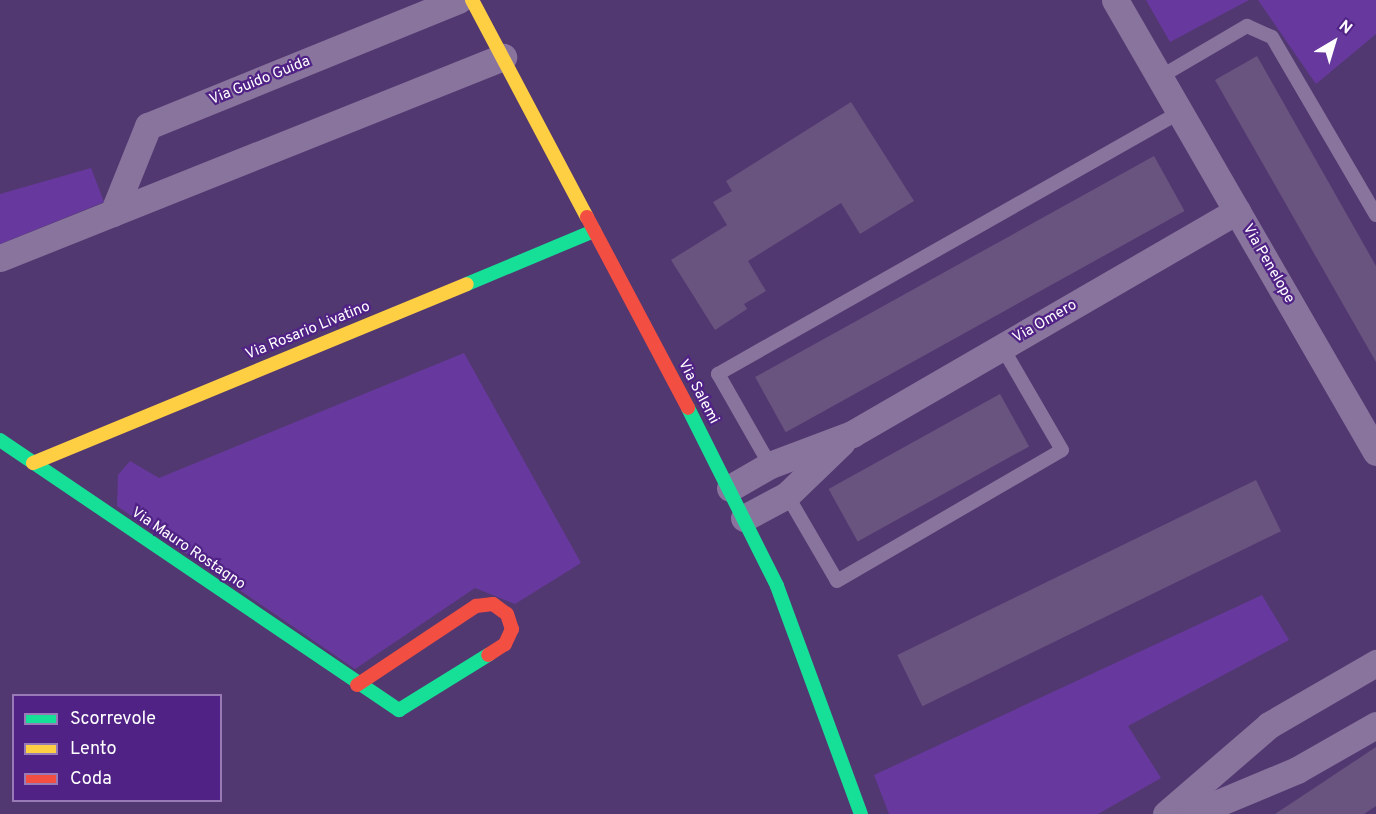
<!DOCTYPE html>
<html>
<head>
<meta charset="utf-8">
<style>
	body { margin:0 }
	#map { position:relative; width:1376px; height:814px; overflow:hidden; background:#523870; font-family:Overpass,sans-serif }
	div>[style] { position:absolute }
	.green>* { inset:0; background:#67399e }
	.building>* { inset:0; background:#695480; transform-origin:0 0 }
	.lane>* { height:14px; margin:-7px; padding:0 7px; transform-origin:7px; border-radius:7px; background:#88749d }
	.street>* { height:27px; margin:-13.5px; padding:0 13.5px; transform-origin:13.5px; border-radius:13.5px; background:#88749d }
	.fast>* { height:14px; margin:-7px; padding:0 7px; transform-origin:7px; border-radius:7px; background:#16e098 }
	.slow>* { height:14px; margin:-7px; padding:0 7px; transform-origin:7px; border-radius:7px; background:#ffcf43 }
	.jam>* { height:14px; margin:-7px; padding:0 7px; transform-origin:7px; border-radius:7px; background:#f24e42 }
	span { translate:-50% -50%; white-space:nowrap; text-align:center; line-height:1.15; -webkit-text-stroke:4.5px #512286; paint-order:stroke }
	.street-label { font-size:15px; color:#fff }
	.legend { position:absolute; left:12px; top:694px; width:210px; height:108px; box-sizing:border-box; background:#512286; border:2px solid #977ab6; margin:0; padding:8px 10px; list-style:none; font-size:18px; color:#fff }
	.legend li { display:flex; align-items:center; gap:12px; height:30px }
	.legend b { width:30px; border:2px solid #977ab6 }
	.north { position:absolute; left:1304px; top:12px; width:60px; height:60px; -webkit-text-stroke:4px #512286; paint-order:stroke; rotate:38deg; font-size:16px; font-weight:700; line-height:24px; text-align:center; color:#fff }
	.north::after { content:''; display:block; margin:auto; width:21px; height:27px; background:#fff; clip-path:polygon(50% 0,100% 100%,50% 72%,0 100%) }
</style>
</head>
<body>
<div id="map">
	<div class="green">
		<div style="clip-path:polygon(1146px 0,1249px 0,1170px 42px)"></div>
		<div style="clip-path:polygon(1258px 0,1376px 0,1376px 34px,1316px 84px)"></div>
		<div style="clip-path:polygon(91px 168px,104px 202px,0 244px,0 194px)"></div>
		<div style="clip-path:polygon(464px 353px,581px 563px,515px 604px,475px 588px,355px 669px,117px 506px,118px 475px,130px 461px,159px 478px)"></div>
		<div style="clip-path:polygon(1262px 595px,1289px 640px,1128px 726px,1161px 778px,1098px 814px,889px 814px,874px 775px)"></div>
	</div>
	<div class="building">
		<div style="clip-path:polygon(1257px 56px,1376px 266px,1376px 362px,1215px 80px)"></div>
		<div style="clip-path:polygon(851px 102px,914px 201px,860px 234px,841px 203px,748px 261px,766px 291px,744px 304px,747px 309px,715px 330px,671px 260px,727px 225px,713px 202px,732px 191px,726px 181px)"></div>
		<div style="left:1154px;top:156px;width:63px;height:456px;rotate:61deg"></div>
		<div style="left:1000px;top:394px;width:60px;height:196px;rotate:61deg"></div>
		<div style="left:1256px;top:480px;width:57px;height:399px;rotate:64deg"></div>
		<div style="clip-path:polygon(1376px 747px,1376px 806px,1364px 814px,1275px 814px)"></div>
	</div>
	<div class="lane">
		<div style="left:1160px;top:77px;width:101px;rotate:-30.4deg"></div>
		<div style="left:1247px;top:26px;width:27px;rotate:24deg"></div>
		<div style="left:1272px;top:37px;width:206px;rotate:59.7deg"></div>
		<div style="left:770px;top:465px;width:105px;rotate:-119.7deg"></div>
		<div style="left:718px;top:374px;width:531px;rotate:-29.56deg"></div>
		<div style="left:787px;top:495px;width:99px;rotate:59.8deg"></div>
		<div style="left:837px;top:581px;width:260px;rotate:-30.2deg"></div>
		<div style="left:1062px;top:450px;width:119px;rotate:-120.2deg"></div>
	</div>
	<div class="street">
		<div style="left:1115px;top:0;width:522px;rotate:60deg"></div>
		<div style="left:113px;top:213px;width:94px;rotate:-68.1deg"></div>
		<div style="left:148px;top:126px;width:335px;rotate:-22.1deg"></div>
		<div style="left:0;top:258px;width:542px;rotate:-21.78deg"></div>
		<div style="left:730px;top:488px;width:46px;rotate:-29.9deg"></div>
		<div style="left:770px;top:465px;width:88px;rotate:-20.7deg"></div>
		<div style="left:852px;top:434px;width:445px;rotate:-30.1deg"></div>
		<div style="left:744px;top:518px;width:49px;rotate:-28.1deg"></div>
		<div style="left:787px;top:495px;width:76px;rotate:-43.9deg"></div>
		<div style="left:1166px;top:814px;width:136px;rotate:-40.8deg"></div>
		<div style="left:1269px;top:725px;width:124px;rotate:-30.1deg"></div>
		<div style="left:1192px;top:814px;width:114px;rotate:-22.7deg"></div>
		<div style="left:1297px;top:770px;width:91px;rotate:-29.7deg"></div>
	</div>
	<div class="fast">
		<div style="left:467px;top:284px;width:138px;rotate:-22.7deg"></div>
		<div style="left:688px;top:408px;width:199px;rotate:63.4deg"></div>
		<div style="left:777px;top:586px;width:243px;rotate:69.8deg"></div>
		<div style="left:0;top:440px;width:482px;rotate:34.1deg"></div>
		<div style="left:399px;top:710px;width:105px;rotate:-31.7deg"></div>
	</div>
	<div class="slow">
		<div style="left:472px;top:0;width:246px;rotate:62.1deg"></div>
		<div style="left:33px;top:463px;width:469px;rotate:-22.4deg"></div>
	</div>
	<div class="jam">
		<div style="left:587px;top:217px;width:216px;rotate:62.1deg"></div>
		<div style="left:357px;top:685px;width:143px;rotate:-33.6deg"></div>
		<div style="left:476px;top:606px;width:17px;rotate:-7deg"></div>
		<div style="left:493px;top:604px;width:17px;rotate:36deg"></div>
		<div style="left:507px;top:614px;width:16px;rotate:72deg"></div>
		<div style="left:512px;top:629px;width:17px;rotate:115deg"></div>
		<div style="left:505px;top:644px;width:20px;rotate:147deg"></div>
	</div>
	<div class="street-label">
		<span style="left:260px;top:81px;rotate:-22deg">Via Guido Guida</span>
		<span style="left:1268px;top:264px;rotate:60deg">Via Penelope</span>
		<span style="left:1045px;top:322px;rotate:-30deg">Via Omero</span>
		<span style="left:308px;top:331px;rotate:-22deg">Via Rosario Livatino</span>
		<span style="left:698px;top:392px;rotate:62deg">Via Salemi</span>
		<span style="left:188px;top:549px;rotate:34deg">Via Mauro Rostagno</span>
	</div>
	<ul class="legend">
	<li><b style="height:8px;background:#16e098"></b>Scorrevole</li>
	<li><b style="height:8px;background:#ffcf43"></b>Lento</li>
	<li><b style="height:8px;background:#f24e42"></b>Coda</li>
	</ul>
	<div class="north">N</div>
</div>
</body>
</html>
